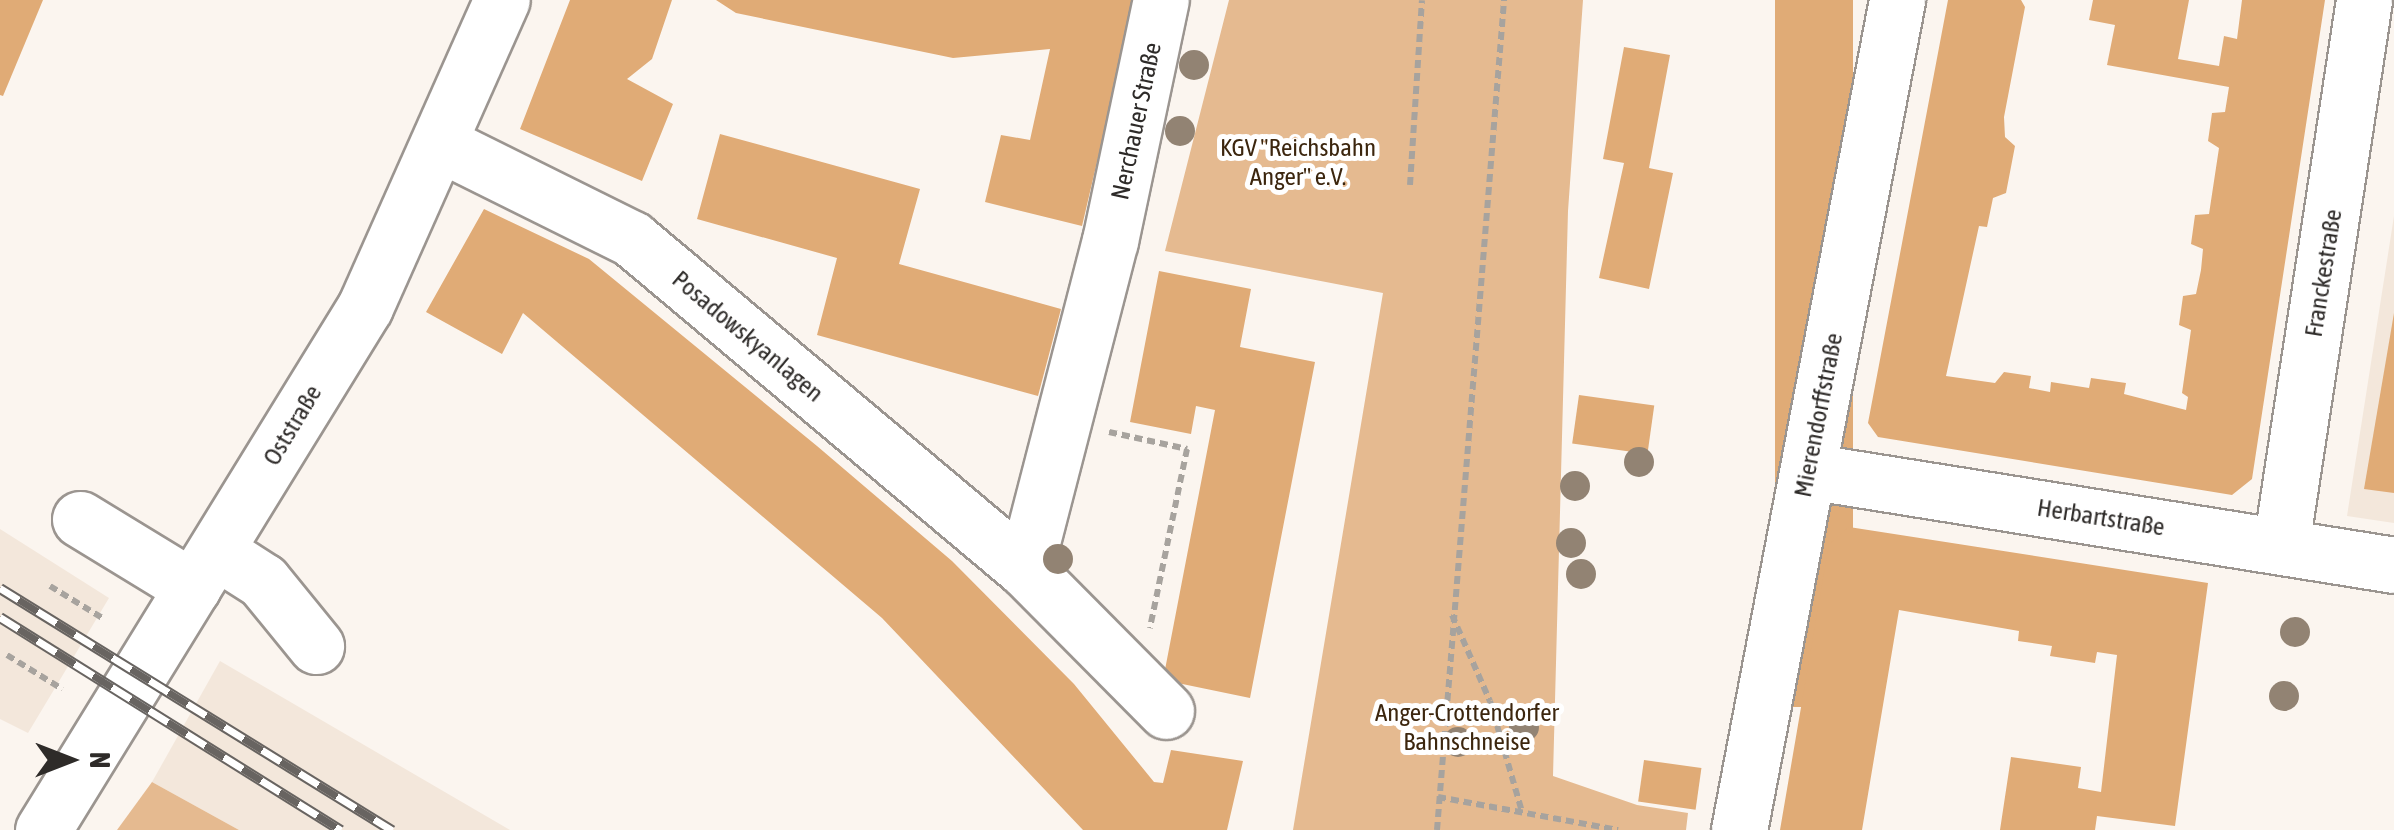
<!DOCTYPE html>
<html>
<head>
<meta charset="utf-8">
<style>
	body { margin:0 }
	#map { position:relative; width:2394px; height:830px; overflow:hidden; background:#fbf5ef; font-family:"Asap Condensed",sans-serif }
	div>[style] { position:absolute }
	.built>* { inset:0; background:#f3e7db }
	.green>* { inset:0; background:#e5ba90 }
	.building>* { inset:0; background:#e0ab76; transform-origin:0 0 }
	.path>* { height:6px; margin-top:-3px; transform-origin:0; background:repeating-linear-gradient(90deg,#a7a39e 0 8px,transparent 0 13px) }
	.roads { filter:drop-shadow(2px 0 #9b9590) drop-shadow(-2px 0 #9b9590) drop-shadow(0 2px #9b9590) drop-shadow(0 -2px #9b9590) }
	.minor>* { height:55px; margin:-27.5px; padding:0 27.5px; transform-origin:27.5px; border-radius:27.5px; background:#fff }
	.rail>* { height:11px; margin-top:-5.5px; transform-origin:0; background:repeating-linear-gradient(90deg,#fff 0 22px,#686461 0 44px); box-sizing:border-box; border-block:2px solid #686461 }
	.trees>* { width:30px; height:30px; margin:-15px; border-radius:50%; background:#928373 }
	span { translate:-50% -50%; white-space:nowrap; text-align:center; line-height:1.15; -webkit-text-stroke:10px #fff; paint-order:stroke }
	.street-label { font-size:25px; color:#2e2b29 }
	.park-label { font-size:25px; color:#3c260e }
	.north { position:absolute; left:20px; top:710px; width:100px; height:100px; -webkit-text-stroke:8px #fff; paint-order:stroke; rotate:90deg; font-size:28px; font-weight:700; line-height:40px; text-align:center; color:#2e2b29 }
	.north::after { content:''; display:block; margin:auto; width:35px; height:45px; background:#2e2b29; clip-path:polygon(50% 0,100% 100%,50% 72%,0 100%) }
</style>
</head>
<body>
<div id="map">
	<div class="built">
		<div style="clip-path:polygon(2394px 216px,2394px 523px,2347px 516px)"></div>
		<div style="clip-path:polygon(0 529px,109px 598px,28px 733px,0 719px)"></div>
		<div style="clip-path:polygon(220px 661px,510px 830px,239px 830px,152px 782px)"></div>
	</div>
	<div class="green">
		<div style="clip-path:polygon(1229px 0,1583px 0,1568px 211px,1553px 776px,1637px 805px,1688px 813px,1686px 830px,1293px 830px,1383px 293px,1165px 251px)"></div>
		<div style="clip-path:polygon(152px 782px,239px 830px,117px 830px)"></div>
	</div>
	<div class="building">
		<div style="clip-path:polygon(0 0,43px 0,3px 96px,0 95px)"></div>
		<div style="clip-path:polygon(570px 0,672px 0,652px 59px,627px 79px,673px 104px,642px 181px,520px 129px)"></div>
		<div style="clip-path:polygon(716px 0,1135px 0,1082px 226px,985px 202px,1001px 135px,1030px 140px,1050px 49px,953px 58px,736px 13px)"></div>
		<div style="left:1775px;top:0;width:78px;height:707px"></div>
		<div style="clip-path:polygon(1948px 0,2021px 0,2025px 7px,2004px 117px,2005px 137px,2015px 146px,2006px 193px,1993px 198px,1987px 227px,1979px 226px,1946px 376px,1995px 383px,2004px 372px,2031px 376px,2029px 388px,2050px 392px,2051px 382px,2089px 388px,2091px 378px,2126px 383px,2124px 394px,2186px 410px,2188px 397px,2182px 393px,2191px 330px,2179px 325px,2183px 296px,2196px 294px,2201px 270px,2203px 249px,2191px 244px,2195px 215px,2209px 214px,2219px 148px,2208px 141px,2212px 113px,2225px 112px,2229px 87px,2107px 65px,2115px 25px,2089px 20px,2093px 0,2189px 0,2178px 59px,2219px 66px,2224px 36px,2237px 39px,2242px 0,2325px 0,2252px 479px,2232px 495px,1878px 437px,1868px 423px)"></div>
		<div style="clip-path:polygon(1624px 47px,1670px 55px,1649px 168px,1673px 173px,1649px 289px,1599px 278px,1624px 163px,1603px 159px)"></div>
		<div style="clip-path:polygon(720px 134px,920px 189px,899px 264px,1061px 309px,1038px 396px,817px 335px,837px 258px,697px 219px)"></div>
		<div style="clip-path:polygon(484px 209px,589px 259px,817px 446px,952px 561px,1074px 684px,1154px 782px,1163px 783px,1171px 750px,1243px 761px,1227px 830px,1083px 830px,882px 618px,523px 313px,502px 354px,426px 312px)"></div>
		<div style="clip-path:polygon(1159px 271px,1251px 289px,1240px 347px,1315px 362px,1250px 698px,1163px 680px,1215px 410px,1196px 406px,1191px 434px,1130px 422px)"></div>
		<div style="clip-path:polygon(2394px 313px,2394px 493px,2364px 489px)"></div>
		<div style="left:1579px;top:395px;width:76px;height:49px;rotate:8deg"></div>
		<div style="clip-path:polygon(1849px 527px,2208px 583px,2175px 826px,2097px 816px,2095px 830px,2000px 830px,2011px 757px,2081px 767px,2078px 788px,2101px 792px,2117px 655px,2097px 652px,2095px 663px,2050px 656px,2052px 646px,2018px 641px,2019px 631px,1899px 610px,1862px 830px,1780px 830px,1829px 544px)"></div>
		<div style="left:1644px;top:760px;width:58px;height:42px;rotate:8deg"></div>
	</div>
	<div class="path">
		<div style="left:1410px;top:185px;width:185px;rotate:-86.3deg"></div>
		<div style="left:1109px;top:432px;width:80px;rotate:12.3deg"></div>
		<div style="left:1187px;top:449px;width:183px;rotate:101.7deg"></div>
		<div style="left:50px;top:586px;width:63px;rotate:31.4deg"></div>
		<div style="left:1452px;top:615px;width:94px;rotate:66.2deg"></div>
		<div style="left:1490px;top:701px;width:116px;rotate:73.9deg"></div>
		<div style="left:7px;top:655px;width:65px;rotate:31.7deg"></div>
		<div style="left:1438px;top:797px;width:183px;rotate:10.4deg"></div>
		<div style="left:1437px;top:830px;width:833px;rotate:-85.38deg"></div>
	</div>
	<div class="roads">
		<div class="minor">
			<div style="left:443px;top:145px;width:211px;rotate:26.4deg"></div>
			<div style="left:632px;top:239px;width:513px;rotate:40.02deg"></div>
			<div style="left:1025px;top:569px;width:200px;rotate:45.2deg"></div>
			<div style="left:1808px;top:471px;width:593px;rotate:9.11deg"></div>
			<div style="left:80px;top:519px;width:132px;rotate:31.4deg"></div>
			<div style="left:2281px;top:545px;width:551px;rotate:-81.34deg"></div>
			<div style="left:216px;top:551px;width:56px;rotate:32.6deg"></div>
			<div style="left:263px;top:581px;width:84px;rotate:50.8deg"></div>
			<div style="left:1025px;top:569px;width:339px;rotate:-75.5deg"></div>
			<div style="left:1110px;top:241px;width:246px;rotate:-78.1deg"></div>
			<div style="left:43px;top:830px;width:614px;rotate:-58.38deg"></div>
			<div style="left:365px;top:307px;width:336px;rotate:-66deg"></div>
			<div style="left:1739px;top:830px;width:845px;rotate:-79.22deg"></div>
		</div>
	</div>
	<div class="rail">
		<div style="left:0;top:588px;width:461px;rotate:31.7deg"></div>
		<div style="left:0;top:617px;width:402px;rotate:32deg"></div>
	</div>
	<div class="trees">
		<div style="left:1194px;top:65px"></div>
		<div style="left:1180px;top:131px"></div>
		<div style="left:1639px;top:462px"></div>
		<div style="left:1575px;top:486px"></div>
		<div style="left:1571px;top:543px"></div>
		<div style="left:1058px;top:559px"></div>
		<div style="left:1581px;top:574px"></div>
		<div style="left:2295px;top:632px"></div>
		<div style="left:2284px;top:696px"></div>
		<div style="left:1524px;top:727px"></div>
		<div style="left:1458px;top:742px"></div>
	</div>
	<div class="street-label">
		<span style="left:1136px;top:121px;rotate:-78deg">Nerchauer Straße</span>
		<span style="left:2323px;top:273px;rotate:-81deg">Franckestraße</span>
		<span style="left:748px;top:336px;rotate:40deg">Posadowskyanlagen</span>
		<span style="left:1818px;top:415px;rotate:-79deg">Mierendorffstraße</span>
		<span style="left:292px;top:425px;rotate:-59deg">Oststraße</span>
		<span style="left:2101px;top:517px;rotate:9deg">Herbartstraße</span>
	</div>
	<div class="park-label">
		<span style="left:1298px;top:162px">KGV "Reichsbahn<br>Anger" e.V.</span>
		<span style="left:1467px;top:727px">Anger-Crottendorfer<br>Bahnschneise</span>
	</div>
	<div class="north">N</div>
</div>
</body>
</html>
